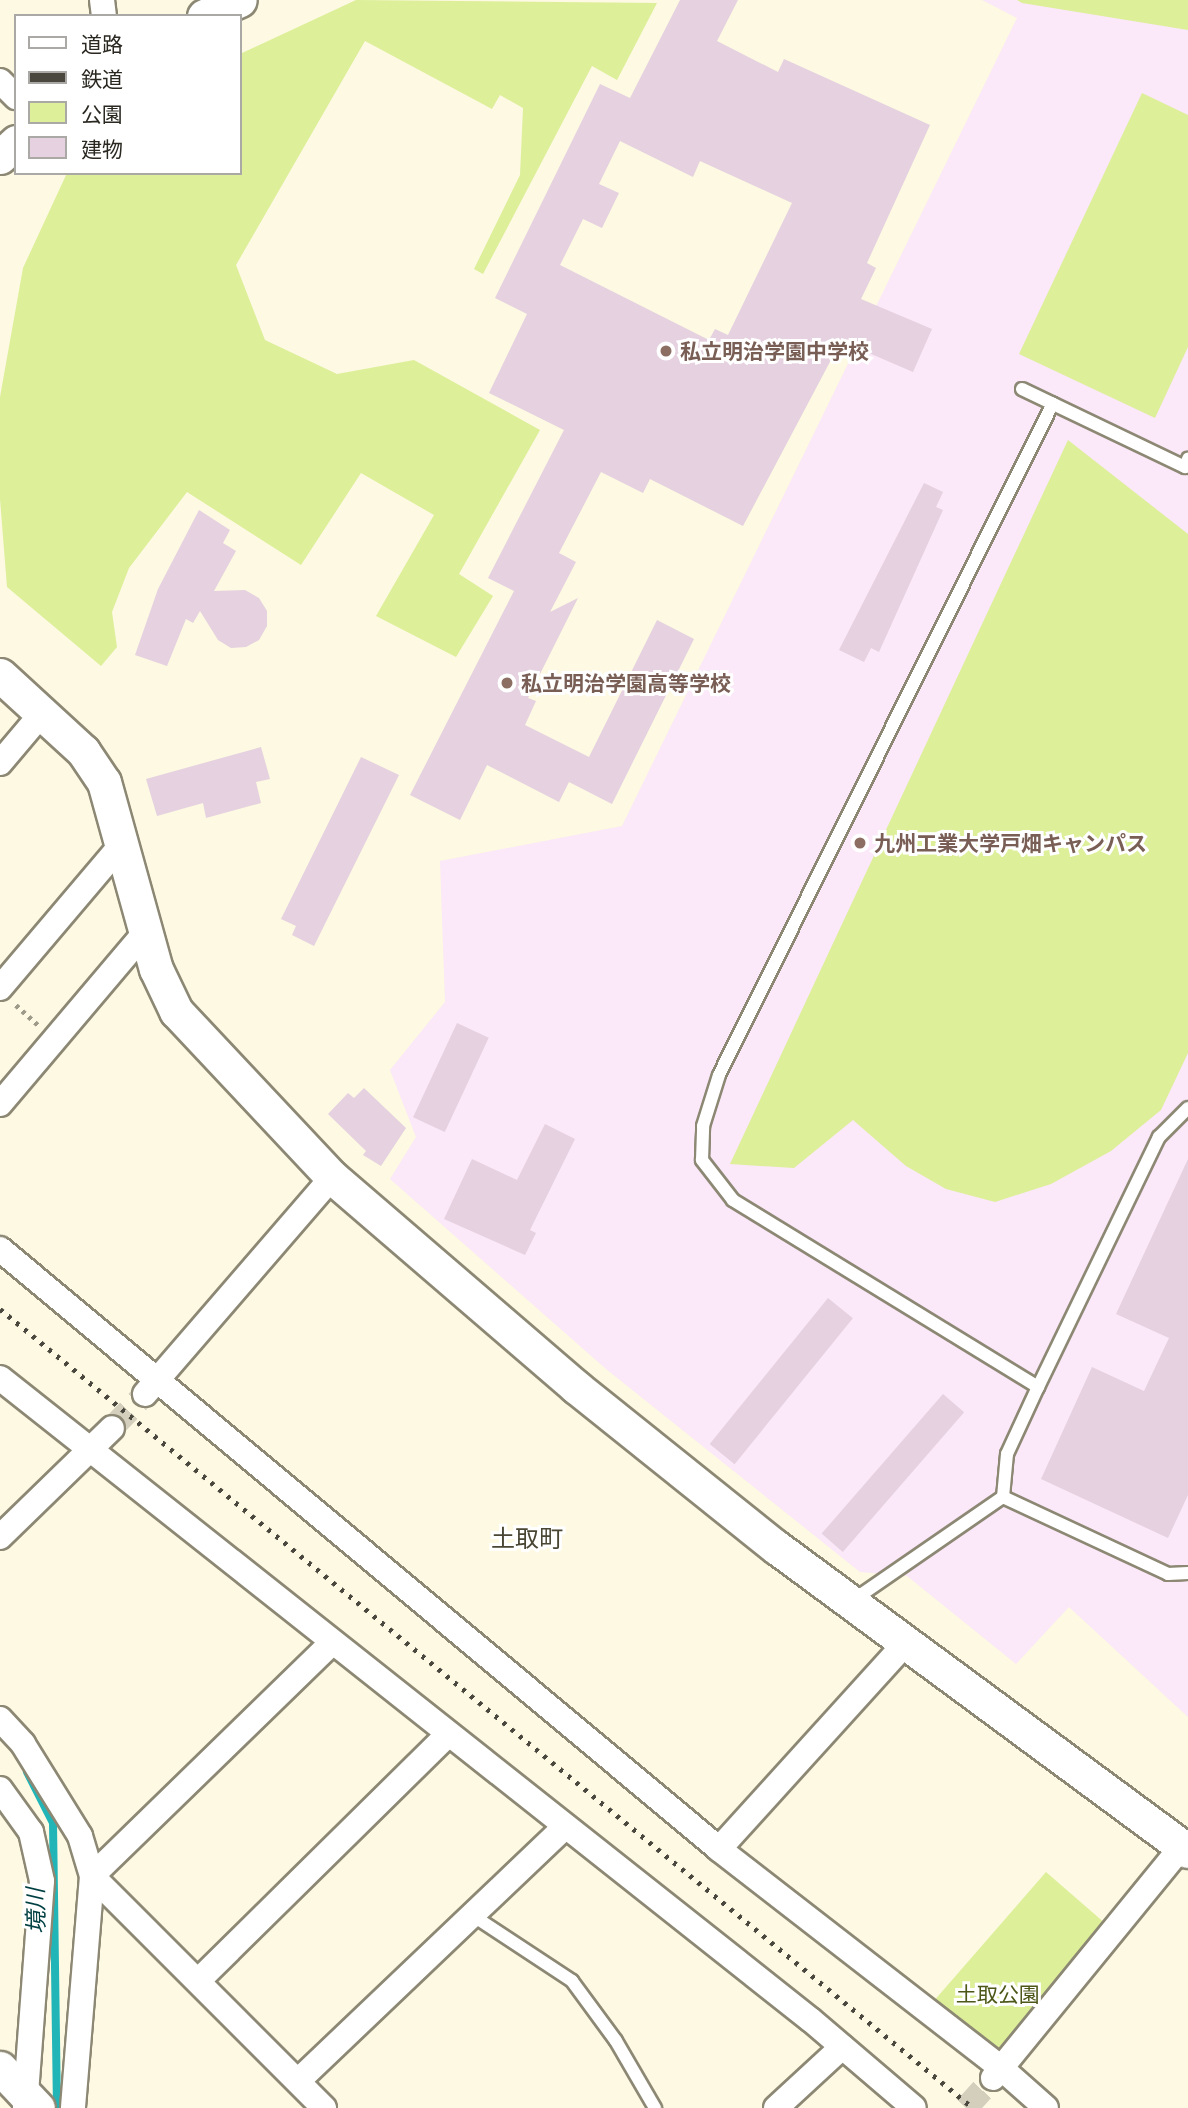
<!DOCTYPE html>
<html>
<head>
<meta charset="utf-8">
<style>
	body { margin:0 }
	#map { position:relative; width:1188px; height:2108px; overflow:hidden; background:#fdf9e3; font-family:Barlow,"Noto Sans JP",sans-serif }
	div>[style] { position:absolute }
	.education>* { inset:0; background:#fbe8f8 }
	.green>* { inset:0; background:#ddef99; transform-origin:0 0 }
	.stream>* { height:8px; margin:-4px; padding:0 4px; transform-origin:4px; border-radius:4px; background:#21b5b8 }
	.building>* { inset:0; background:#e5d1df; transform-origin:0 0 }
	.street-tunnel>* { height:24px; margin-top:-12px; transform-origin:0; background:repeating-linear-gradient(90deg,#d3cfbc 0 24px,transparent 0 36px) }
	.path>* { height:4.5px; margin-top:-2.25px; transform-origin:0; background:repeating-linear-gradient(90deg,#9e9b8b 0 3.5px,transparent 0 8.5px) }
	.roads { filter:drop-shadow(2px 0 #8c8874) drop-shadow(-2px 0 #8c8874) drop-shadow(0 2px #8c8874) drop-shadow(0 -2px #8c8874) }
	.lane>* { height:12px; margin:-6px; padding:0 6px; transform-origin:6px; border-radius:6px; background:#fff }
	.street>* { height:24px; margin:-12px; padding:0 12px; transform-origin:12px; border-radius:12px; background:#fff }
	.secondary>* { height:33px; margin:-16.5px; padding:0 16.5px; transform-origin:16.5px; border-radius:16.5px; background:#fff }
	.rail>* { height:5px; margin-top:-2.5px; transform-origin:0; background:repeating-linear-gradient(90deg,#4a483e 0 3.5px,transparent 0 10.5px) }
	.dots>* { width:19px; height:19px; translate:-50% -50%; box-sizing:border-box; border:4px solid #fff; border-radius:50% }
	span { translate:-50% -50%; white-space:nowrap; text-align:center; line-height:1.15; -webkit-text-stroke:6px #fff; paint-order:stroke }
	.education-label { font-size:21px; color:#785e54; font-weight:700 }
	.left { translate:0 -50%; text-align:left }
	.park-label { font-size:21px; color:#4c5718 }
	.water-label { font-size:23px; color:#004042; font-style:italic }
	.quarter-label { font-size:24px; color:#4a4634 }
	.legend { position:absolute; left:14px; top:14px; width:228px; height:161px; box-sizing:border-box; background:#fff; border:2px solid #aaa9a6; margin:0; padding:9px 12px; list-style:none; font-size:21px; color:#2a2820 }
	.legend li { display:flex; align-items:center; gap:14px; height:35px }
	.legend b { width:35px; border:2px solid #aaa9a6 }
</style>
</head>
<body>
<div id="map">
	<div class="education">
		<div style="clip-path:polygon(982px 0,1188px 0,1188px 1717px,1069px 1607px,1016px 1664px,907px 1576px,860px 1572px,606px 1369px,390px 1179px,416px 1137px,390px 1070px,445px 1002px,440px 861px,622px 826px,1017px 18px)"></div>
	</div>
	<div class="green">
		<div style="clip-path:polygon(356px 0,657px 3px,617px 80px,592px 66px,483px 274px,474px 269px,520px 175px,523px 108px,500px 95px,492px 109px,365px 41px,236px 265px,265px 340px,337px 374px,414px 360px,540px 430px,459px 574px,493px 596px,456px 657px,376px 616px,434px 515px,361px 473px,301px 565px,187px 492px,129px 568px,112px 612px,117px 647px,101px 666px,7px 587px,0 499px,0 397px,23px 268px,67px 173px,240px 173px,240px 54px)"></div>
		<div style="clip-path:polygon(1017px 0,1188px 0,1188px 30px,1022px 3px)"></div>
		<div style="clip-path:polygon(1142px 93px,1188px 115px,1188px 347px,1155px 418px,1019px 354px)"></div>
		<div style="clip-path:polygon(1068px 440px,1188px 534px,1188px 1053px,1161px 1110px,1111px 1151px,1051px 1184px,995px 1202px,946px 1189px,906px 1166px,853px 1120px,794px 1168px,730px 1164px)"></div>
		<div style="left:1046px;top:1872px;width:82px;height:175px;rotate:41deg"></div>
	</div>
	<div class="stream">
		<div style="left:27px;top:1772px;width:57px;rotate:63deg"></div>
		<div style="left:53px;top:1823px;width:285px;rotate:89.2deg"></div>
	</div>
	<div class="building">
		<div style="clip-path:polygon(evenodd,680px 0,738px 0,717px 41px,778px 72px,784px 59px,930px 125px,867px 263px,876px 268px,861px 299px,932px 329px,913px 372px,841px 341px,743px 526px,650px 479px,643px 493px,601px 472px,559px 553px,576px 562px,550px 612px,578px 598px,528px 698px,536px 701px,525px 725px,589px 757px,657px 620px,694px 639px,612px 804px,569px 782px,559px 802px,487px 765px,460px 820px,410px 795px,514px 591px,488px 578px,564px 430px,489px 393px,527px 314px,495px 298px,600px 84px,630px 98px,680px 0,620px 141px,693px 177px,700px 161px,792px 203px,728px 335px,715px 329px,709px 340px,560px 265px,583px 219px,602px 228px,619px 193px,599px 184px,620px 141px)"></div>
		<div style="clip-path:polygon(924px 483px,943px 492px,936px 507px,943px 510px,879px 652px,871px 648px,864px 662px,839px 650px)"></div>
		<div style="clip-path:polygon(199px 510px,230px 530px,223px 543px,236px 551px,214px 591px,245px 590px,259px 598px,267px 611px,267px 626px,259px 640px,246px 647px,231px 648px,218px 640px,200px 611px,193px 623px,186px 619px,167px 666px,135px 655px,158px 589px)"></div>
		<div style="clip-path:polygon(261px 747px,270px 779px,256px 782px,261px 803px,206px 818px,203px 803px,157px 816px,146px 779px)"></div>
		<div style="clip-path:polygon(361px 757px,399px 775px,314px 946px,292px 935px,296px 926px,281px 919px)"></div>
		<div style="left:457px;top:1023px;width:35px;height:104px;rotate:25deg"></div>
		<div style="clip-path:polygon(364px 1088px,406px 1128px,381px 1166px,363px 1155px,366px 1151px,328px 1114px,348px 1093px,354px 1098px)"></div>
		<div style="clip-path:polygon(545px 1124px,575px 1139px,530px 1230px,536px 1233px,525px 1255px,444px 1219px,472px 1159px,517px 1180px)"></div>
		<div style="clip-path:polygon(1188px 1159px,1188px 1495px,1168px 1538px,1041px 1479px,1092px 1367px,1144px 1391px,1169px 1338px,1116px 1314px)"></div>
		<div style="left:828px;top:1298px;width:32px;height:188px;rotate:39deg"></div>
		<div style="left:943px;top:1394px;width:28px;height:185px;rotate:41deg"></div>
	</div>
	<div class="street-tunnel">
		<div style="left:112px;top:1428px;width:47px;rotate:-45.9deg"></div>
		<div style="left:966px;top:2108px;width:40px;rotate:-48deg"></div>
	</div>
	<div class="path">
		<div style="left:16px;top:1005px;width:30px;rotate:42deg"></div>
	</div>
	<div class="roads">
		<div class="lane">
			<div style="left:1022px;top:389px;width:181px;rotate:25.6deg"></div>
			<div style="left:1185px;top:467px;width:9px;rotate:-69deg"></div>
			<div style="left:1038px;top:1387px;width:358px;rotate:-148.5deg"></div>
			<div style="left:733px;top:1200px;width:51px;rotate:-127.8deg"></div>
			<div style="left:702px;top:1160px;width:34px;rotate:-88deg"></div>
			<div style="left:703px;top:1126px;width:53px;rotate:-72.6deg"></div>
			<div style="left:719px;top:1075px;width:750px;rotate:-63.57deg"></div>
			<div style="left:1003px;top:1497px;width:182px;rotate:25deg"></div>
			<div style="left:1168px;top:1574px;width:20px;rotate:-3deg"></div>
			<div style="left:852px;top:1601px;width:183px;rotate:-34.6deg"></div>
			<div style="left:1003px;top:1497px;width:43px;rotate:-84.7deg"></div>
			<div style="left:1007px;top:1454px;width:74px;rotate:-65.2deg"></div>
			<div style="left:1038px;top:1387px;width:278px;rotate:-64.2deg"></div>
			<div style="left:1159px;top:1137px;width:41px;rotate:-45deg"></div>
			<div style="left:472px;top:1915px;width:120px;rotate:33.4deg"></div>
			<div style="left:572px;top:1981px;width:74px;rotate:53.7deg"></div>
			<div style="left:616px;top:2041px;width:78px;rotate:59.8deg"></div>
		</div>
		<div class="street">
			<div style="left:102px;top:0;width:16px;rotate:83deg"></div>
			<div style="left:0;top:81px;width:23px;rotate:45deg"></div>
			<div style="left:0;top:763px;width:68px;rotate:-49.8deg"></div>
			<div style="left:0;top:988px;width:190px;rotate:-49.7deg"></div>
			<div style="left:0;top:1104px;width:226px;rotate:-49.8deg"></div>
			<div style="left:0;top:1249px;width:936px;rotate:39.84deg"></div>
			<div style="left:719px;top:1849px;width:357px;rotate:37.8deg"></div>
			<div style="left:1001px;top:2068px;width:60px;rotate:41.6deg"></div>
			<div style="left:0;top:1378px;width:1034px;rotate:38.37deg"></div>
			<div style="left:811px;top:2020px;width:135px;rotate:40.5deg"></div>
			<div style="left:145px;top:1394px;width:286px;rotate:-49.2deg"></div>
			<div style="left:0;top:1537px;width:156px;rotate:-44.2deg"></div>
			<div style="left:0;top:1719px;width:34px;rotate:47deg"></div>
			<div style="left:23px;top:1744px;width:108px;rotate:58.2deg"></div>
			<div style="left:80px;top:1836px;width:42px;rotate:73.3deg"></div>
			<div style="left:92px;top:1876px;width:233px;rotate:94.7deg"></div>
			<div style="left:0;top:1789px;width:53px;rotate:54.2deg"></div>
			<div style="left:31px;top:1832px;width:50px;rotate:77.3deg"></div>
			<div style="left:42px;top:1881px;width:227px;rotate:94.3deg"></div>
			<div style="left:719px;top:1849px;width:277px;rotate:-47.8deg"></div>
			<div style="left:200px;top:1979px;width:347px;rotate:-44.6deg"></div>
			<div style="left:993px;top:2078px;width:299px;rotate:-50.8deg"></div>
			<div style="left:298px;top:2081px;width:369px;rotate:-43.6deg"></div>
			<div style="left:324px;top:2108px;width:328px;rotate:-135deg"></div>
			<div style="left:92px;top:1876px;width:334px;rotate:-44.2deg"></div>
			<div style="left:776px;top:2108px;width:90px;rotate:-42.7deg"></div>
		</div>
		<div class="secondary">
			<div style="left:204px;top:16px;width:39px;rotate:-24deg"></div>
			<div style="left:0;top:157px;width:22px;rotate:-43deg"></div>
			<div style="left:0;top:675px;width:113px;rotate:42.5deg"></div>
			<div style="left:83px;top:751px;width:37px;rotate:56deg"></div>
			<div style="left:104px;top:782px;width:194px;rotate:74.5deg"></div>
			<div style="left:156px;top:969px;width:47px;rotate:64.5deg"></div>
			<div style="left:176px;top:1011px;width:228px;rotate:46.8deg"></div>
			<div style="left:332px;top:1177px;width:322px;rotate:40.7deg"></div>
			<div style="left:576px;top:1387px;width:256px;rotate:38.7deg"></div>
			<div style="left:776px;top:1547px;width:512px;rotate:36.42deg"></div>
			<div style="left:0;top:2068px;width:55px;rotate:46.5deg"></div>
		</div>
	</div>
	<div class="rail">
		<div style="left:0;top:1309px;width:1259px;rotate:39.39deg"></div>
	</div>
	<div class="dots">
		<div style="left:666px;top:351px;background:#8d6e63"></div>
		<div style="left:507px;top:683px;background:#8d6e63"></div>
		<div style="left:860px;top:843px;background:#8d6e63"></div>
	</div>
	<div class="education-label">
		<span class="left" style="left:680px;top:351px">私立明治学園中学校</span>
		<span class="left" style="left:521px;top:683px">私立明治学園高等学校</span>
		<span class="left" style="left:874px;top:843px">九州工業大学戸畑キャンパス</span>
	</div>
	<div class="park-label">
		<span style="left:998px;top:1994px">土取公園</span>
	</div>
	<div class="water-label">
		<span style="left:35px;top:1911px;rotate:-91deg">境川</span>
	</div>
	<div class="quarter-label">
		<span style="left:527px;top:1538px">土取町</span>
	</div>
	<ul class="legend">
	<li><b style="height:9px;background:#fff"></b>道路</li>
	<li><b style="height:9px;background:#4a483e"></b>鉄道</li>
	<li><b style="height:19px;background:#ddef99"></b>公園</li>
	<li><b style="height:19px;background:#e5d1df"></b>建物</li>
	</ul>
</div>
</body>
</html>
